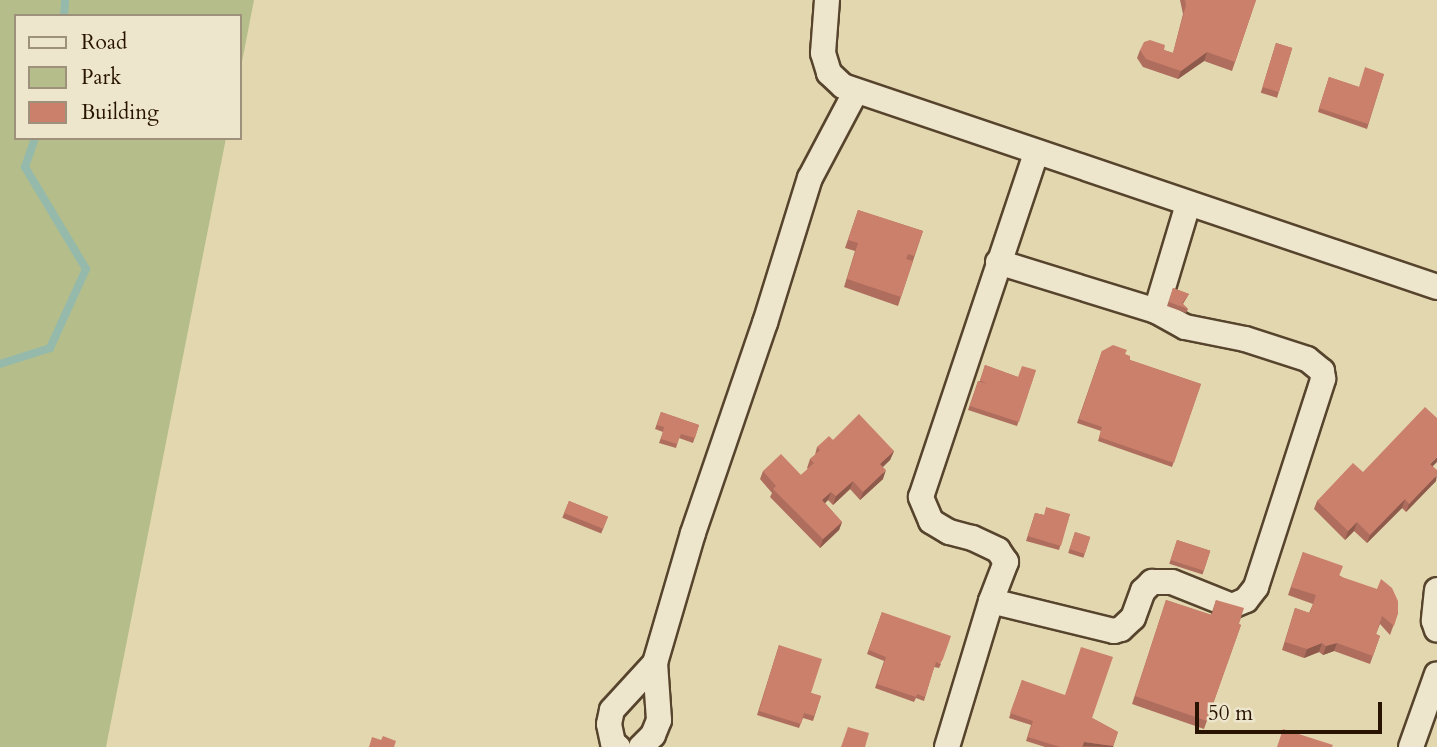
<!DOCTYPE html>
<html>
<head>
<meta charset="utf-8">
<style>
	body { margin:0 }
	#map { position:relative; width:1437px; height:747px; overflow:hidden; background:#e3d7b0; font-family:Cardo,serif }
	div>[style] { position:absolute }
	.green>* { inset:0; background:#b5be8a }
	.stream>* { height:8px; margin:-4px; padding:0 4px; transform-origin:4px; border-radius:4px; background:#95baab }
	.roads { filter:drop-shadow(2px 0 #57442d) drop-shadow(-2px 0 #57442d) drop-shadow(0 2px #57442d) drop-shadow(0 -2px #57442d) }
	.street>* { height:24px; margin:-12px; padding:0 12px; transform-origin:12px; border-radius:12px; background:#ede5cc }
	.wall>* { inset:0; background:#af6e5d; transform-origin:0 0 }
	.shaded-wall>* { inset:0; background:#8e5a4c }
	.building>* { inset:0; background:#cb806c; transform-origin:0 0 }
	span { translate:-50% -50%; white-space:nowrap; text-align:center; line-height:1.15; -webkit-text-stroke:6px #ede5cc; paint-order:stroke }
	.legend { position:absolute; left:14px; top:14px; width:228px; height:126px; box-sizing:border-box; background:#ede5cc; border:2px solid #9e917b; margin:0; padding:9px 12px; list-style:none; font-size:21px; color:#281301 }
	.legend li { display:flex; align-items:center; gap:14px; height:35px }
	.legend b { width:35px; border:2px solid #9e917b }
	.scale { position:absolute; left:1195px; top:702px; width:187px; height:32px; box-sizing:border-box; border:4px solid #281301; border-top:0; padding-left:9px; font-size:21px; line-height:24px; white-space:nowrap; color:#281301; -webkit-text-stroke:5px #ede5cc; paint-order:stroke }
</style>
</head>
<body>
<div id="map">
	<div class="green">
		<div style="clip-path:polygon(0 0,254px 0,240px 72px,240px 16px,16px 16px,16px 138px,226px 138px,106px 747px,0 747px)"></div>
	</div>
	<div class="stream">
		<div style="left:64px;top:16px;width:16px;rotate:-86deg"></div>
		<div style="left:0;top:364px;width:52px;rotate:-17.7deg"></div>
		<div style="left:50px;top:348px;width:87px;rotate:-65.5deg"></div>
		<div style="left:86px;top:269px;width:119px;rotate:-120.9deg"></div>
		<div style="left:25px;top:167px;width:31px;rotate:-71deg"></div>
	</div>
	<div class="roads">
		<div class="street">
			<div style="left:827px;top:0;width:53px;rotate:94.3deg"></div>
			<div style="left:823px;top:53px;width:21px;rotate:73deg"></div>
			<div style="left:829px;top:73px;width:19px;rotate:43deg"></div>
			<div style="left:843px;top:86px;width:627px;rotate:18.69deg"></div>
			<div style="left:998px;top:262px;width:165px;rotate:17.2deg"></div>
			<div style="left:1437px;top:590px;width:31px;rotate:96deg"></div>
			<div style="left:1434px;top:621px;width:9px;rotate:72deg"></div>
			<div style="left:991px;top:601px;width:127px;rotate:13.7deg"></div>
			<div style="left:1114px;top:631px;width:7px;rotate:-16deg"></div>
			<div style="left:1121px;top:629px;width:16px;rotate:-43deg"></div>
			<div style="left:1133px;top:618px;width:29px;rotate:-70deg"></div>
			<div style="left:1143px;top:591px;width:13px;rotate:-45deg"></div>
			<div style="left:1152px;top:582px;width:20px"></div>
			<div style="left:1172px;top:582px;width:65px;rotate:21.8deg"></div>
			<div style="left:1232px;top:606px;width:15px;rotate:-23deg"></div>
			<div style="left:1246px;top:600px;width:16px;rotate:-52deg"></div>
			<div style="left:1256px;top:587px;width:219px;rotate:-72.1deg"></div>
			<div style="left:1323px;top:379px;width:8px;rotate:-97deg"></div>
			<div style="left:1322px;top:371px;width:19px;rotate:-141deg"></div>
			<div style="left:1307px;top:359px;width:65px;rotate:-162.1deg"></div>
			<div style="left:1245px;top:339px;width:61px;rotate:-168.7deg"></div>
			<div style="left:1185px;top:327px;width:33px;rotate:-151deg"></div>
			<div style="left:1156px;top:311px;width:112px;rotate:-73.3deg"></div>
			<div style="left:618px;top:747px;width:6px;rotate:-141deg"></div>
			<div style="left:613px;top:743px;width:19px;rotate:-102deg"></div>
			<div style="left:609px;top:724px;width:14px;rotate:-78deg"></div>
			<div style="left:612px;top:710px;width:64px;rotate:-47.5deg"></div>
			<div style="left:641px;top:747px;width:17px;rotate:-45deg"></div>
			<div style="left:653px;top:735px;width:16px;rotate:-68deg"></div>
			<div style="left:659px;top:720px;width:57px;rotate:-94deg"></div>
			<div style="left:655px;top:663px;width:135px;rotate:-73.7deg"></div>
			<div style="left:693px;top:533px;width:222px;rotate:-71.1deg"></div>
			<div style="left:765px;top:323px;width:152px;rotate:-72.8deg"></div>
			<div style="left:810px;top:178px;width:98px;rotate:-62.1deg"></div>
			<div style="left:947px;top:747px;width:152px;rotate:-73.2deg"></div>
			<div style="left:991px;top:601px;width:42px;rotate:-69deg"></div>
			<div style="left:1006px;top:562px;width:14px;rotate:-124deg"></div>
			<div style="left:998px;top:550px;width:29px;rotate:-155deg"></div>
			<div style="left:972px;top:538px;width:24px;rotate:-165deg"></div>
			<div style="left:949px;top:532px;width:21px;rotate:-149deg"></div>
			<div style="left:931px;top:521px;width:26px;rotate:-113deg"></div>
			<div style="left:921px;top:497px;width:363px;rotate:-71.5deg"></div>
			<div style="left:1411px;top:747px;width:77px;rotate:-70.4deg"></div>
		</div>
	</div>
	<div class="wall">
		<div style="clip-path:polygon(1180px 0,1256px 0,1232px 71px,1204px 61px,1178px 79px,1143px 67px,1137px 58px,1140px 50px,1164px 50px,1173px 53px,1183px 14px)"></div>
		<div style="left:1276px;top:43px;width:17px;height:52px;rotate:17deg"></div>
		<div style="clip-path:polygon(1384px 74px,1367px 129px,1318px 112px,1329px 77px,1359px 87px)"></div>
		<div style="clip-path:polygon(858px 210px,923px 231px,898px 306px,844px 287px,855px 251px,845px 248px)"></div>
		<div style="clip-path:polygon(1173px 288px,1189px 294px,1183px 304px,1188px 309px,1186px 313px,1167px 306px)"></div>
		<div style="clip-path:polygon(1102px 351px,1125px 354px,1130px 360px,1201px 384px,1172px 467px,1098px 441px,1101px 431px,1077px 423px)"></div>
		<div style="clip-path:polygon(985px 365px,1018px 377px,1036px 370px,1017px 426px,968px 410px,978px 381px,980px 381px)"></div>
		<div style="clip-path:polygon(661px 412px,699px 425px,693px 443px,679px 438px,676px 448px,659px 443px,663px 432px,655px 429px)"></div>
		<div style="clip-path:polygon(833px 440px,894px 451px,890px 460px,883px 467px,883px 479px,860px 500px,850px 489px,833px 505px,828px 500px,825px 503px,842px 522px,839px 530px,820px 548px,770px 497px,772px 493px,760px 479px,763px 471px,801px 475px,808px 469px,807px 468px,810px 459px,815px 455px,817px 447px)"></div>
		<div style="clip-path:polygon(1433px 466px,1436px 481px,1406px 512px,1402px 508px,1367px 543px,1354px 531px,1345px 540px,1314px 509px,1317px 501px,1363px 472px)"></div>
		<div style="left:569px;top:501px;width:42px;height:18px;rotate:22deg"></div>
		<div style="clip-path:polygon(1035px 513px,1044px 515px,1070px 514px,1059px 550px,1026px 541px)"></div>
		<div style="left:1075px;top:532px;width:16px;height:22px;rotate:18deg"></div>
		<div style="left:1177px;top:540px;width:35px;height:25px;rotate:18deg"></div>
		<div style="clip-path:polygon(1303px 552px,1398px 613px,1390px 635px,1380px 624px,1376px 634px,1380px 636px,1370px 664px,1334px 651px,1323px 655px,1319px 652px,1304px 658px,1282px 650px,1295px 608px,1309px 613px,1313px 604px,1288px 595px)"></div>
		<div style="clip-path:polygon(1166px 600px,1211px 615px,1216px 600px,1239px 624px,1241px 625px,1204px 729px,1132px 704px)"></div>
		<div style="clip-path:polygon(882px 612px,941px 664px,939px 668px,934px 667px,924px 701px,916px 698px,914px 702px,875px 688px,884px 661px,867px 654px)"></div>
		<div style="clip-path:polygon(779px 645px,811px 693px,821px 696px,813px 721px,803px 718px,799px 728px,757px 715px)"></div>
		<div style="clip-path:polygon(1022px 680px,1118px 732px,1113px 747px,1045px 747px,1026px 741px,1031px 725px,1009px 718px)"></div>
	</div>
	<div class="shaded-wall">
		<div style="clip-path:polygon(1207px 52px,1204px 61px,1178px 79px,1181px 71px)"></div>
		<div style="clip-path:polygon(894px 451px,890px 460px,877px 472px,880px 464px)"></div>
		<div style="clip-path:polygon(1437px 457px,1437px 462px,1427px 472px,1430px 464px)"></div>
		<div style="clip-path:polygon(886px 470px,883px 479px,860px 500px,863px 492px)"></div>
		<div style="clip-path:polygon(1437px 475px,1436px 481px,1406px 512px,1409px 504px)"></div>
		<div style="clip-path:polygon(853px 481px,850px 489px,833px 505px,836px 496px)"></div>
		<div style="clip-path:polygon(831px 492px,828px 500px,819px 509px,822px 500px)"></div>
		<div style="clip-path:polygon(1405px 499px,1402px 508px,1367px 543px,1370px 535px)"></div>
		<div style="clip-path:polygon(842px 522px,839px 530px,820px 548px,823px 539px)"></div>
		<div style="clip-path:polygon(1357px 522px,1354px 531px,1345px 540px,1348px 531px)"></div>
		<div style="clip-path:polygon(1322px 643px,1319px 652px,1304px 658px,1307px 649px)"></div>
		<div style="clip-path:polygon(1337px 643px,1334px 651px,1323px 655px,1326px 646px)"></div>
		<div style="clip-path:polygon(1084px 742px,1113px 746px,1113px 747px,1083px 746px)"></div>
	</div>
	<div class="building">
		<div style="clip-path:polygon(1185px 0,1256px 0,1235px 62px,1207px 52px,1181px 71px,1146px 59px,1140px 50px,1144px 42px,1150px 40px,1165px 45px,1164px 50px,1173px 53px,1186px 5px)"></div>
		<div style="left:1276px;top:43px;width:17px;height:46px;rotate:17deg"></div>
		<div style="clip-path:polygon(1365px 67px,1384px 74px,1368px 124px,1319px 108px,1329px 77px,1359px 87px)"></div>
		<div style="clip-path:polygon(858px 210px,923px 231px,914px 256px,908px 254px,906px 259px,913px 261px,901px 297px,847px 279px,858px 243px,848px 240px)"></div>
		<div style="clip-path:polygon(1173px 288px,1189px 294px,1182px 303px,1188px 309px,1169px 302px)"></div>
		<div style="clip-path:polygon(1113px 345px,1127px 350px,1125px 354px,1130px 356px,1130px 360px,1201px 384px,1174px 463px,1099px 437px,1102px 427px,1079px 419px,1102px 351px)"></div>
		<div style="clip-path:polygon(985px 365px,1018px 377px,1022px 366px,1036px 370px,1019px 422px,970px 406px,978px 381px,987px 384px,980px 380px)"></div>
		<div style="clip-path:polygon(1425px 407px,1437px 418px,1437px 457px,1430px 464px,1437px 470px,1437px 475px,1409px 504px,1405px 499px,1370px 535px,1357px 522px,1348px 531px,1317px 501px,1353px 463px,1363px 472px)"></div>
		<div style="clip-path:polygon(661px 412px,699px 425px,695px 438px,681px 434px,677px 444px,661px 439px,664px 427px,657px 425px)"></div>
		<div style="clip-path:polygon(859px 414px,894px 451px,880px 464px,886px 470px,863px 492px,853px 481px,836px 496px,831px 492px,822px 500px,842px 522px,823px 539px,773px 489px,776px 486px,763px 471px,781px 454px,801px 475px,814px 463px,810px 459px,820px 450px,817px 447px,829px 436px,833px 440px)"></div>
		<div style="left:569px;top:501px;width:42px;height:13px;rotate:22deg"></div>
		<div style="clip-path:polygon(1046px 507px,1070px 514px,1061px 546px,1028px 536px,1035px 513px,1044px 515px)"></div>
		<div style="left:1075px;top:532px;width:16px;height:18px;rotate:18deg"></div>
		<div style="left:1177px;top:540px;width:35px;height:21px;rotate:18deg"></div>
		<div style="clip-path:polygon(1303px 552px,1343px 566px,1339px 576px,1377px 589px,1381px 579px,1392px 588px,1398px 601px,1398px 613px,1394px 626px,1382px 616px,1376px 634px,1380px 636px,1373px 656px,1337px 643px,1326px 646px,1322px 643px,1307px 649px,1285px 642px,1295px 608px,1310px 613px,1316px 595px,1291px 587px)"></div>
		<div style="clip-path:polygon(1166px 600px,1212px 615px,1216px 600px,1244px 608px,1239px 624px,1241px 625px,1207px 721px,1135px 696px)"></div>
		<div style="clip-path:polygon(882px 612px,951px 636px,943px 659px,940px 664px,936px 662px,925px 697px,917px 694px,916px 697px,877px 684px,886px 657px,869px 650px)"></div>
		<div style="clip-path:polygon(779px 645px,822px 659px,811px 693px,821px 696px,814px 716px,804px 713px,801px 724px,759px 711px)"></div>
		<div style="clip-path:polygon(1081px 647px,1113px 657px,1092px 718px,1118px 732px,1113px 746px,1084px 742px,1082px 747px,1060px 747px,1028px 737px,1033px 721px,1010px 713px,1022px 680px,1065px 695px)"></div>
		<div style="clip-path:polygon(848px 727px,869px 733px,865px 747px,841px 747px)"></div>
		<div style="clip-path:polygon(1283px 729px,1333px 745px,1332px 747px,1277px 747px)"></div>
		<div style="clip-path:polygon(383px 736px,396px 741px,394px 747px,369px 747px,372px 737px,381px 740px)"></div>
	</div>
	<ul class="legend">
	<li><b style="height:9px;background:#ede5cc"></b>Road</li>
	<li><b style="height:19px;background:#b5be8a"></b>Park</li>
	<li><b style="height:19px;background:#cb806c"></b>Building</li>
	</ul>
	<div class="scale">50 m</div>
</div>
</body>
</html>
